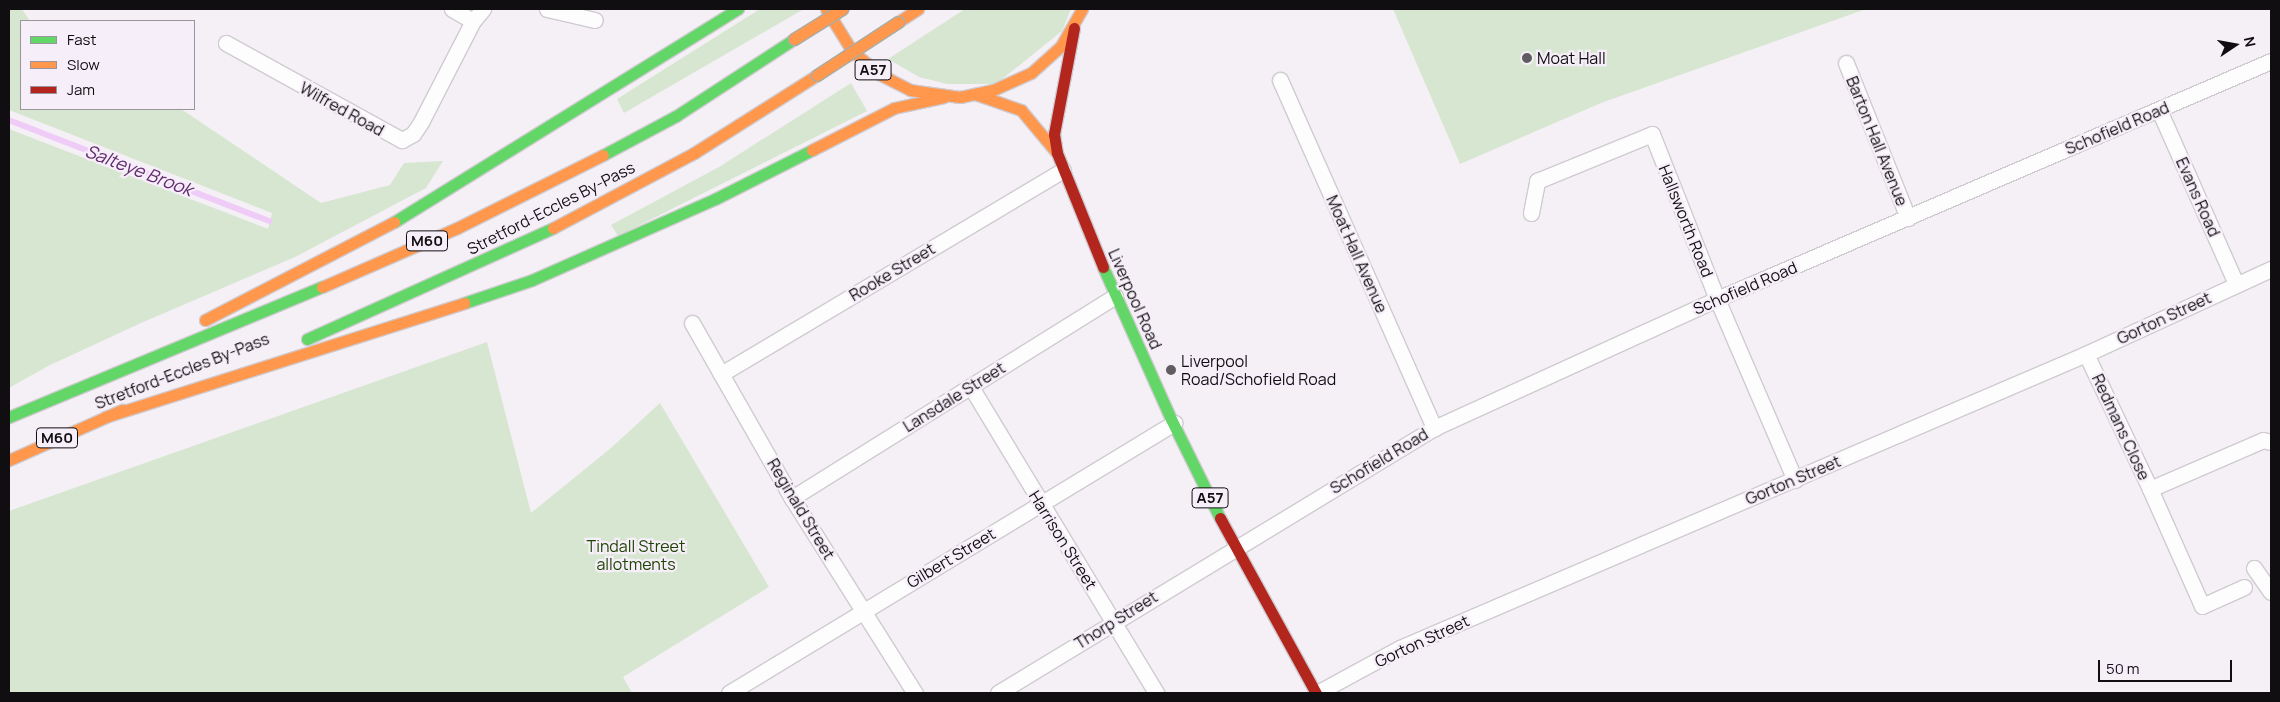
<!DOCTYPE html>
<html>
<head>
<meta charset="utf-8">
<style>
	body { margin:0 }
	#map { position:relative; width:2280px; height:702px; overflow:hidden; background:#f5f0f6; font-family:Manrope,sans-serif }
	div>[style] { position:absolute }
	.green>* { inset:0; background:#d7e6d0 }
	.stream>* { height:5.5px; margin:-2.75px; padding:0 2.75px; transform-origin:2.75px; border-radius:2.75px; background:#efccf8 }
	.roads { filter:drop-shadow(1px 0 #cfcbd0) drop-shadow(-1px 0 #cfcbd0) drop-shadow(0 1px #cfcbd0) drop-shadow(0 -1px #cfcbd0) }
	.street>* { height:15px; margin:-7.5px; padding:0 7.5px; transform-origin:7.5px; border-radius:7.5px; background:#fefdfe }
	.fast>* { height:11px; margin:-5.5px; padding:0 5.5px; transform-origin:5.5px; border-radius:5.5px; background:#63d668 }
	.slow>* { height:11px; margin:-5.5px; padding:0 5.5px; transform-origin:5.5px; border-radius:5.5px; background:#ff974d }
	.jam>* { height:11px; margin:-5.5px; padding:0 5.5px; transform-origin:5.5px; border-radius:5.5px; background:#b3261e }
	.bridges { filter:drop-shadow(1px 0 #a9ada7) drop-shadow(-1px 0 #a9ada7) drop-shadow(0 1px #a9ada7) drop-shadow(0 -1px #a9ada7) }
	.slow-bridge>* { height:11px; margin:-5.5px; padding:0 5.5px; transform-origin:5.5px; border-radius:5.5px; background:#ff974d }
	.dots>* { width:14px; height:14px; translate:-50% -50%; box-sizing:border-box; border:2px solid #f6eef8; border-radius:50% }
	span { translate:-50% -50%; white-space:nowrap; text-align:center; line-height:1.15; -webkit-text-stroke:4.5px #f6eef8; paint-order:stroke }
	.shield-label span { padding:1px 4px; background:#f6eef8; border:1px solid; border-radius:4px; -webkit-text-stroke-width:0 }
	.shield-label { font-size:15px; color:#100e11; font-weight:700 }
	.poi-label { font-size:16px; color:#100e11 }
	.left { translate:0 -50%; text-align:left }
	.street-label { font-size:16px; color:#100e11 }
	.park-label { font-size:16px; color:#1e4503 }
	.water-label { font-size:18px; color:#652c72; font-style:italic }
	.frame { position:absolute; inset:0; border:10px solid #100e11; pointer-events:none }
	.legend { position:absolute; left:20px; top:20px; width:175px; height:90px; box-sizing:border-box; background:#f6eef8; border:1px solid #9a949c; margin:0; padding:6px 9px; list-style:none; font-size:15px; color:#100e11 }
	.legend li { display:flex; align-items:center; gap:10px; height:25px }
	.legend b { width:25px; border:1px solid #9a949c }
	.north { position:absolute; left:2210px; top:20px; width:50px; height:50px; -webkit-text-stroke:4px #f6eef8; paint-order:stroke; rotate:78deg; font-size:14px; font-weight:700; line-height:20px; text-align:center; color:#100e11 }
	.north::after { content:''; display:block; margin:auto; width:18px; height:22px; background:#100e11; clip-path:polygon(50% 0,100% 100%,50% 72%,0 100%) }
	.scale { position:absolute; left:2098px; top:660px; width:134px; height:22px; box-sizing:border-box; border:2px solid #100e11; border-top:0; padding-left:6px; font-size:15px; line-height:18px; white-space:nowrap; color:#100e11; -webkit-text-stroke:4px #f6eef8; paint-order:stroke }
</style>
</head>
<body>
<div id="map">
	<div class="green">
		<div style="clip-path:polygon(9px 9px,22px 9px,30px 21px,21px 21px,21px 109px,181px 109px,321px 203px,390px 185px,404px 163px,443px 161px,426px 188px,295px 257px,141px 323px,48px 366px,9px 388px,9px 129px,268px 229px,272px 213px,9px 110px)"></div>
		<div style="clip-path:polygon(760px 9px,804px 9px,624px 113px,617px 99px)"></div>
		<div style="clip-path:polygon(965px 9px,1071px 9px,1062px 31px,996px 84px,947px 84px,919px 77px,888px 59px)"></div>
		<div style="clip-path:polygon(1393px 9px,1866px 9px,1601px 103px,1460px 164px)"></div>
		<div style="clip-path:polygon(851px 83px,867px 111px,618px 236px,611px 225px,719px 167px)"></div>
		<div style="clip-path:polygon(487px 342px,531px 513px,611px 448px,660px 403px,769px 587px,623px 677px,632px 693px,9px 693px,9px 511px)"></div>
	</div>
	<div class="stream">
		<div style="left:9px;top:120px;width:279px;rotate:21.2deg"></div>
	</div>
	<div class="roads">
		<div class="street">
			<div style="left:452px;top:9px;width:24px;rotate:30deg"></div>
			<div style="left:547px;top:9px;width:49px;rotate:12.9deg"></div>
			<div style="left:226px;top:43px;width:201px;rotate:28.9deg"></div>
			<div style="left:402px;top:140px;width:13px;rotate:-29deg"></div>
			<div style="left:413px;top:134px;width:14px;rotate:-56deg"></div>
			<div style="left:421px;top:122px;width:114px;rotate:-62.8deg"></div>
			<div style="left:473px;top:21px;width:16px;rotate:-50deg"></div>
			<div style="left:1846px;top:63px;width:167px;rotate:68.2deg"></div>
			<div style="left:1280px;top:80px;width:381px;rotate:66.1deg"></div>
			<div style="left:2159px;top:110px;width:190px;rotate:66.1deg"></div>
			<div style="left:1531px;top:213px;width:33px;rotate:-79deg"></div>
			<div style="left:1537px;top:181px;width:124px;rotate:-22.2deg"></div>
			<div style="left:1652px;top:134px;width:177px;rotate:68.5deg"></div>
			<div style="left:1717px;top:299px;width:197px;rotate:66.7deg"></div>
			<div style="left:692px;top:323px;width:202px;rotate:60.3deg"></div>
			<div style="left:792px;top:498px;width:231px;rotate:57.8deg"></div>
			<div style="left:2086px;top:354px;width:149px;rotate:64.6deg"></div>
			<div style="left:2150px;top:489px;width:123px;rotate:-23.4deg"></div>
			<div style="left:2263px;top:440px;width:8px;rotate:14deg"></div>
			<div style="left:721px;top:374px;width:398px;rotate:-30.8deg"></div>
			<div style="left:971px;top:387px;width:358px;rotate:58.8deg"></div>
			<div style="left:2150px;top:489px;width:128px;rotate:66deg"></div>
			<div style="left:2202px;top:606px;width:46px;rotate:-24.3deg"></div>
			<div style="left:792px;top:498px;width:381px;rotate:-32deg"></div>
			<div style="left:2254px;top:568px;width:29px;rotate:55deg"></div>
			<div style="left:729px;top:693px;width:521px;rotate:-31.25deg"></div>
			<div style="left:998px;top:693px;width:510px;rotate:-31.29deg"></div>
			<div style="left:1434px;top:428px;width:311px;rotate:-24.5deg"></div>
			<div style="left:1717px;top:299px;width:603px;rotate:-23.25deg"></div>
			<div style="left:1317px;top:693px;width:94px;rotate:-28.5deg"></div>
			<div style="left:1400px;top:648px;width:746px;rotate:-23.2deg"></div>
			<div style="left:2086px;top:354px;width:204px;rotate:-24.7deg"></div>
		</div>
		<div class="fast">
			<div style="left:603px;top:155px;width:83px;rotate:-28.1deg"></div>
			<div style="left:676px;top:116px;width:141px;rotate:-33.1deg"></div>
			<div style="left:394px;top:222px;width:405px;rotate:-31.8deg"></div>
			<div style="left:1103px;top:267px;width:167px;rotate:65.9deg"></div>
			<div style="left:1171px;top:419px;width:110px;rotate:63.7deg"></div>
			<div style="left:464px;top:303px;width:72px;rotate:-18.7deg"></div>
			<div style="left:532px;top:280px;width:200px;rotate:-23.9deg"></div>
			<div style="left:715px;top:199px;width:109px;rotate:-26.8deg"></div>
			<div style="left:307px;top:339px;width:270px;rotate:-24.3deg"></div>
			<div style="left:9px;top:417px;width:339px;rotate:-22.6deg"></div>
		</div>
		<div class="slow">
			<div style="left:826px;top:9px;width:49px;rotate:58.2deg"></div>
			<div style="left:852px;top:51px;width:35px;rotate:40deg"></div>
			<div style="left:879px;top:74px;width:35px;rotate:27deg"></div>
			<div style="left:910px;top:90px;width:50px;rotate:8deg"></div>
			<div style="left:960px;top:97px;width:34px;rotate:-12deg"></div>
			<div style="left:993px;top:90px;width:42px;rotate:-24.1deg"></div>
			<div style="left:1031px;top:73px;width:40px;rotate:-42deg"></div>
			<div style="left:1061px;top:46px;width:43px;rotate:-60.4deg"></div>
			<div style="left:898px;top:22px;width:24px;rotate:-33deg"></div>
			<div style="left:975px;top:94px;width:49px;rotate:19.2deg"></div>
			<div style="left:1021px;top:110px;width:56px;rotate:50.1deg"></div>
			<div style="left:812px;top:150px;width:92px;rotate:-27.1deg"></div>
			<div style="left:894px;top:108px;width:51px;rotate:-12.4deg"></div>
			<div style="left:553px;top:228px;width:160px;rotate:-28deg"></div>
			<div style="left:694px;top:153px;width:146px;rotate:-32.4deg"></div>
			<div style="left:322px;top:287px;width:147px;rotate:-23.6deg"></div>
			<div style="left:457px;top:228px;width:163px;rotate:-26.6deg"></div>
			<div style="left:205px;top:320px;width:213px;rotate:-27.4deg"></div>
			<div style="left:105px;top:417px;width:377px;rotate:-17.6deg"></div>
			<div style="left:9px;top:460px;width:124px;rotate:-23.9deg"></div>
		</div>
		<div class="jam">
			<div style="left:1074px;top:28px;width:108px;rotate:100.7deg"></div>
			<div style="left:1054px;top:134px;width:19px;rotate:81deg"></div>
			<div style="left:1057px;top:153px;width:123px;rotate:68deg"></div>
			<div style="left:1220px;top:518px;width:200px;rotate:61.3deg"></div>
		</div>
	</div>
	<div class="bridges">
		<div class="slow-bridge">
			<div style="left:794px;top:39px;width:57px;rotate:-32deg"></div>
			<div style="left:817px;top:75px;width:97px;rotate:-33.2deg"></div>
		</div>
	</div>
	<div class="dots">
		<div style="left:1527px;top:58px;background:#605d61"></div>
		<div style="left:1171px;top:370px;background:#605d61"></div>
	</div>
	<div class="shield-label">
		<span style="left:873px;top:70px">A57</span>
		<span style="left:427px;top:241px">M60</span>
		<span style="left:57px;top:438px">M60</span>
		<span style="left:1210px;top:498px">A57</span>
	</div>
	<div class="poi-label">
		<span class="left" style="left:1537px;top:58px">Moat Hall</span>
		<span class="left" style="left:1181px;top:370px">Liverpool<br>Road/Schofield Road</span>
	</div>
	<div class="street-label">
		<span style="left:342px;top:109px;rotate:29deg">Wilfred Road</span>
		<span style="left:2117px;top:128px;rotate:-23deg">Schofield Road</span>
		<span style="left:1877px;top:141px;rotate:68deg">Barton Hall Avenue</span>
		<span style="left:2198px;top:197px;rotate:66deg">Evans Road</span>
		<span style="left:551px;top:208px;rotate:-27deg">Stretford-Eccles By-Pass</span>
		<span style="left:1686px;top:221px;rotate:68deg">Hallsworth Road</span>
		<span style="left:1357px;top:254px;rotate:66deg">Moat Hall Avenue</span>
		<span style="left:892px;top:272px;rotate:-31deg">Rooke Street</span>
		<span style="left:1745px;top:288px;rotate:-23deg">Schofield Road</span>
		<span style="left:1135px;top:299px;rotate:66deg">Liverpool Road</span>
		<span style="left:2164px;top:318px;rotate:-25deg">Gorton Street</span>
		<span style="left:182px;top:371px;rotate:-21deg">Stretford-Eccles By-Pass</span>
		<span style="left:954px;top:397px;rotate:-32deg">Lansdale Street</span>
		<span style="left:2121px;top:427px;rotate:65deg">Redmans Close</span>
		<span style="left:1379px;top:461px;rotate:-31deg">Schofield Road</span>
		<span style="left:1793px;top:480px;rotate:-23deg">Gorton Street</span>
		<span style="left:801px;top:509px;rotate:59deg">Reginald Street</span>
		<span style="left:1063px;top:540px;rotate:58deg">Harrison Street</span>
		<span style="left:951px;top:558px;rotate:-31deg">Gilbert Street</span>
		<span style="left:1116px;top:620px;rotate:-32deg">Thorp Street</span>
		<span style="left:1422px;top:641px;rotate:-25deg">Gorton Street</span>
	</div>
	<div class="park-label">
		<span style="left:636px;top:555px">Tindall Street<br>allotments</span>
	</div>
	<div class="water-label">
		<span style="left:139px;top:170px;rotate:21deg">Salteye Brook</span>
	</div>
	<div class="frame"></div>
	<ul class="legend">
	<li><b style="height:6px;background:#63d668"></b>Fast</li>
	<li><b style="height:6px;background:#ff974d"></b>Slow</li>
	<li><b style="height:6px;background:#b3261e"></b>Jam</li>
	</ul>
	<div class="north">N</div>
	<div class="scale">50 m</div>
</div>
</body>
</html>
